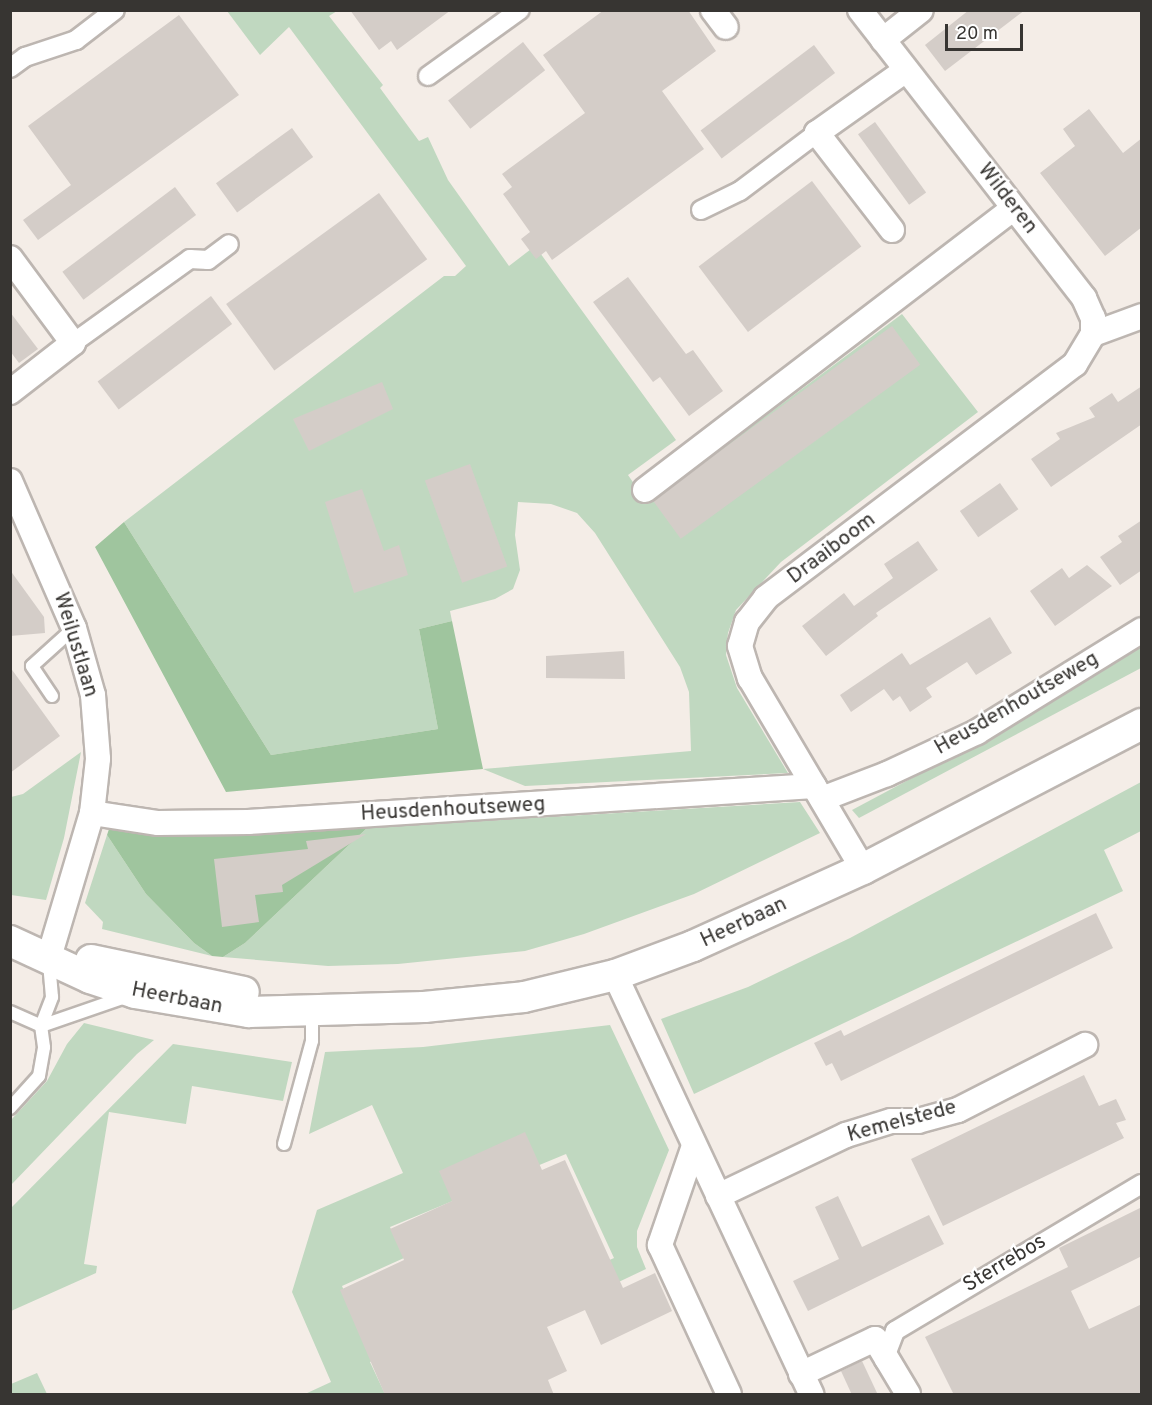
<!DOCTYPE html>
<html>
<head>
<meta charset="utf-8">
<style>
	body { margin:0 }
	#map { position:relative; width:1152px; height:1405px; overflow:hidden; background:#f4ede7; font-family:Overpass,sans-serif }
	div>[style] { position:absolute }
	.green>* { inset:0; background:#c0d8c0 }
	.forest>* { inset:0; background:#9fc59e }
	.building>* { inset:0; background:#d4cdc8; transform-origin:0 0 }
	.roads { filter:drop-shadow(2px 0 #bdb6b1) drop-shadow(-2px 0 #bdb6b1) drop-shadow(0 2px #bdb6b1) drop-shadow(0 -2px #bdb6b1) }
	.service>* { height:12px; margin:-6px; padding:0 6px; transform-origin:6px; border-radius:6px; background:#fff }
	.pedestrian>* { height:18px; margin:-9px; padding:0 9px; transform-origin:9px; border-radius:9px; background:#fff }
	.minor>* { height:24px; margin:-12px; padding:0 12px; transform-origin:12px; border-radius:12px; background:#fff }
	.tertiary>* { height:30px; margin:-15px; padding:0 15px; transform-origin:15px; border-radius:15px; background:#fff }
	span { translate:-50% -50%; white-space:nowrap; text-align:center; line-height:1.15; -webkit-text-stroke:4.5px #fff; paint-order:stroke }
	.street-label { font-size:21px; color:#373532 }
	.frame { position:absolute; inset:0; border:12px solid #373532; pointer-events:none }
	.scale { position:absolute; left:945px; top:24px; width:78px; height:27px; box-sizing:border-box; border:3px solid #373532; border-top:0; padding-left:8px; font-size:18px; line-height:21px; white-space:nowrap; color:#373532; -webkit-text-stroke:4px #fff; paint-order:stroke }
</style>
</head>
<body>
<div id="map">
	<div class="green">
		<div style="clip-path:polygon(227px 11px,337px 11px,329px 16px,383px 85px,380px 88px,419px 141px,428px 137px,448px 180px,509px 266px,535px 246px,676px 440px,628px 475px,648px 504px,902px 314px,978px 412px,781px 562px,736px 610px,728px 633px,726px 655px,737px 688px,788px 773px,525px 786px,483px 769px,691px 751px,689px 692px,680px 667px,595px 533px,577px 513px,551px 504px,518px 502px,515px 535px,520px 570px,513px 589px,495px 599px,450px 611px,452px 621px,419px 629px,438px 729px,271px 755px,124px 522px,444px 276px,455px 276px,466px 266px,289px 27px,260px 55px)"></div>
		<div style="clip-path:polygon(1141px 640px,1141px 668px,859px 818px,852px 810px,957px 754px)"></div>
		<div style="clip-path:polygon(81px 752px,64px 838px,46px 900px,11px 895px,11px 797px,23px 794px)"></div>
		<div style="clip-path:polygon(1141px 782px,1141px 831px,1104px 850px,1123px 891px,694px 1094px,661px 1019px,748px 987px,850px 938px)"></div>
		<div style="clip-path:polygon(800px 802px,820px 833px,694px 894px,584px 934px,525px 951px,398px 964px,328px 966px,223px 957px,245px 943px,367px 828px)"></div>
		<div style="clip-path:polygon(107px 835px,146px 894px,194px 943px,212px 956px,102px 929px,103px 922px,85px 903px)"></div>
		<div style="clip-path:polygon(84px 1023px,154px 1040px,137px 1054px,11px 1185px,11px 1120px,47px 1081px,67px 1044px)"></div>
		<div style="clip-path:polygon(610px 1025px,669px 1150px,637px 1231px,637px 1247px,646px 1269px,606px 1288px,596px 1266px,614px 1258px,566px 1154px,390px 1227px,404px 1258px,342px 1286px,362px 1332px,395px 1351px,370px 1362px,385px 1394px,305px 1394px,331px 1382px,292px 1292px,317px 1210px,403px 1173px,372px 1105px,309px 1134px,325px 1052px,423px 1047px)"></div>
		<div style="clip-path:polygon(173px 1044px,292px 1062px,283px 1101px,192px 1086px,186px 1124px,109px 1112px,84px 1264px,97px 1266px,96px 1273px,11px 1311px,11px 1208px)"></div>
		<div style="clip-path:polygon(37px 1373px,47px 1394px,11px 1394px,11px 1384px)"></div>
	</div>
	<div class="forest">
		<div style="clip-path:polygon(124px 522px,271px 755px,438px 729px,419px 629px,452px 621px,483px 769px,226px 792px,95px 547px)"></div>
		<div style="clip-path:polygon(110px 826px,236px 833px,367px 828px,245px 943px,223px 957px,212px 956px,194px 943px,146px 894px,107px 835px)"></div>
	</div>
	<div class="building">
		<div style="clip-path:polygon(350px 10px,451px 10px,397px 50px,391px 41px,379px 50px)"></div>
		<div style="clip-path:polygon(604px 10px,688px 10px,716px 51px,662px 91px,704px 149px,552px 260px,546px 251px,536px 259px,521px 239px,530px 232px,503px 194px,512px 187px,502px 174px,585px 113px,543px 55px)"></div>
		<div style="clip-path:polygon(969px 10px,1025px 10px,945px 71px,925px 45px)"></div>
		<div style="clip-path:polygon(179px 15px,239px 95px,38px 240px,23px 220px,71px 185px,28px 126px)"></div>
		<div style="left:523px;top:42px;width:36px;height:95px;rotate:52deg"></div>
		<div style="left:814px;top:45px;width:35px;height:142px;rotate:53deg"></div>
		<div style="clip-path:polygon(1089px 109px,1123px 153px,1142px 138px,1142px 227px,1105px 256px,1040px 173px,1075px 146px,1063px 129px)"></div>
		<div style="left:875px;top:122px;width:87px;height:21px;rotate:54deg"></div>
		<div style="left:292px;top:128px;width:36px;height:94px;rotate:54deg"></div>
		<div style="left:812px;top:181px;width:82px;height:142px;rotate:53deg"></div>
		<div style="left:175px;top:187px;width:35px;height:141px;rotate:53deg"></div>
		<div style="left:379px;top:193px;width:82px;height:189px;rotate:54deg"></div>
		<div style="clip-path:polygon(628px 277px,686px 354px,693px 350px,723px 391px,689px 416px,660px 377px,653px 382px,593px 302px)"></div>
		<div style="left:211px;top:296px;width:35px;height:142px;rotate:53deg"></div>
		<div style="clip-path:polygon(10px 312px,38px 349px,19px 363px,10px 351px)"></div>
		<div style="left:892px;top:326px;width:48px;height:296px;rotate:54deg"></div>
		<div style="clip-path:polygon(382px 382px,393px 409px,309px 451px,293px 419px)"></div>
		<div style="clip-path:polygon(1142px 386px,1142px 424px,1051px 487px,1031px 459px,1060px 439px,1056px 433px,1095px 417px,1089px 408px,1112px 393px,1118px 402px)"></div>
		<div style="left:470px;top:464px;width:109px;height:48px;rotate:70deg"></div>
		<div style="left:1000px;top:483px;width:32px;height:49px;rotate:55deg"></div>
		<div style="clip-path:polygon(362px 489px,384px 551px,399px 545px,408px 575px,354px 593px,325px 502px)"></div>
		<div style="clip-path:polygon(1142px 520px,1142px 570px,1120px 585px,1100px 557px,1122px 542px,1118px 536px)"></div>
		<div style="clip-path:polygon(918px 541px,938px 570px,876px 613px,878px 616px,826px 656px,802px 626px,844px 593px,854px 606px,893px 578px,884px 564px)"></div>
		<div style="clip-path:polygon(1087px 565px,1112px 586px,1055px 626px,1030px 591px,1062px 568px,1069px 578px)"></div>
		<div style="clip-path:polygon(10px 570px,44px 617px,45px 633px,10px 636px)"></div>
		<div style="clip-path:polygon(990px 617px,1012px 653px,976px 675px,967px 662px,926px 688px,932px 697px,910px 712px,900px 696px,893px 701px,884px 689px,851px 712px,840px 695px,902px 653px,910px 665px)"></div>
		<div style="clip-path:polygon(624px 651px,625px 679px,546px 678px,546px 656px)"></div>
		<div style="clip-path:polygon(10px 667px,60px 736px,10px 773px)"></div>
		<div style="clip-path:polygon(366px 834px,282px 885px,283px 892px,255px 895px,259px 922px,222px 927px,214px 859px,308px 849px,306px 841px)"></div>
		<div style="clip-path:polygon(1096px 913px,1113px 948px,841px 1081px,832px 1063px,826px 1066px,814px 1043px,841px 1030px,844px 1036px)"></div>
		<div style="clip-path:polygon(1084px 1075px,1099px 1106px,1116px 1099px,1126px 1120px,1116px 1123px,1124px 1138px,943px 1226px,911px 1159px)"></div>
		<div style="clip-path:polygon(525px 1132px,542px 1170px,565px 1160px,623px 1288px,655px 1273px,672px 1311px,601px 1345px,585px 1310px,547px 1327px,567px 1371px,548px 1380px,554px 1395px,385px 1395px,340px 1290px,404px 1260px,390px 1229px,452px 1201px,439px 1171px)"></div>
		<div style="clip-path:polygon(838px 1196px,862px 1247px,929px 1215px,944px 1244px,808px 1311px,793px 1281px,839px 1259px,815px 1207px)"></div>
		<div style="clip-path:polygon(1142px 1207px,1142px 1256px,1071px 1291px,1089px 1329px,1142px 1304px,1142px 1395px,954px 1395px,925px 1337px,1068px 1267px,1059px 1248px)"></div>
		<div style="clip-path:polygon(862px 1361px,878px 1395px,852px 1395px,841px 1371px)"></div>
	</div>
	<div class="roads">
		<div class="service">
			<div style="left:52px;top:696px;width:36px;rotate:-124deg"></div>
			<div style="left:32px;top:666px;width:57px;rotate:-42.1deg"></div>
			<div style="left:10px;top:1012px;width:34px;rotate:24deg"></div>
			<div style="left:41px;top:1026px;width:31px;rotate:-69deg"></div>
			<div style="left:52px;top:997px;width:36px;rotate:-95deg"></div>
			<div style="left:10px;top:1108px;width:43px;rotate:-47.8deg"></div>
			<div style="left:39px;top:1076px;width:29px;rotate:-80deg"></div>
			<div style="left:44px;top:1047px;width:21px;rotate:-98deg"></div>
			<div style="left:41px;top:1026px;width:92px;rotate:-19deg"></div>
			<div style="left:284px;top:1144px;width:107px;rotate:-74.8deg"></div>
			<div style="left:312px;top:1041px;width:31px;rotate:-90deg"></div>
		</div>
		<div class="pedestrian">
			<div style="left:10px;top:68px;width:19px;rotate:-36deg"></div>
			<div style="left:25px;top:57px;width:54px;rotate:-18.4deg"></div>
			<div style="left:76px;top:40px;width:49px;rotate:-37.6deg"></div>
			<div style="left:428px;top:76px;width:113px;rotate:-35.7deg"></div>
			<div style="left:701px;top:210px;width:43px;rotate:-26deg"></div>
			<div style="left:740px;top:191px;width:96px;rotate:-37deg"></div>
			<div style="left:73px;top:343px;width:144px;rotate:-35.7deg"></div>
			<div style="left:190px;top:259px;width:18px;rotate:3deg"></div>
			<div style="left:208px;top:260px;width:26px;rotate:-37deg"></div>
			<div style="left:884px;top:1360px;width:31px;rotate:-69deg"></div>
			<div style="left:895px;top:1331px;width:287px;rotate:-30.8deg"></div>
		</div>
		<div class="minor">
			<div style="left:713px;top:10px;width:21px;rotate:53deg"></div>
			<div style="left:860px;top:10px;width:365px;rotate:52.1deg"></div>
			<div style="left:1084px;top:298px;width:22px;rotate:66deg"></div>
			<div style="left:1093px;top:318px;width:16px;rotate:90deg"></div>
			<div style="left:1093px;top:334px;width:35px;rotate:121deg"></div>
			<div style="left:1075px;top:364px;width:388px;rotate:142.9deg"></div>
			<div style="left:766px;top:598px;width:31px;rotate:128deg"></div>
			<div style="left:747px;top:622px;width:25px;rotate:106deg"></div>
			<div style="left:740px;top:646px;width:34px;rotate:73deg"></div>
			<div style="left:750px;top:678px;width:222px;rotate:59.4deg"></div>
			<div style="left:883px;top:40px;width:48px;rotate:-38.3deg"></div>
			<div style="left:892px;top:230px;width:123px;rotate:-127.7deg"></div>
			<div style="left:817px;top:133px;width:109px;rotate:-35.3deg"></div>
			<div style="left:10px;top:258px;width:106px;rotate:53.5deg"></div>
			<div style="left:73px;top:343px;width:80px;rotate:142.1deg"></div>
			<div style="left:1093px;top:334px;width:52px;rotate:-20.2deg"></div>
			<div style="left:10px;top:481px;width:160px;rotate:66.5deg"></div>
			<div style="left:74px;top:628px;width:70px;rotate:74.2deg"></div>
			<div style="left:93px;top:695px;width:64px;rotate:85.5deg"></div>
			<div style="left:98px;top:759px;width:54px;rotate:96.3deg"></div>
			<div style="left:92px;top:813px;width:150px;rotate:106.6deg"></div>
			<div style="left:645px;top:490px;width:464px;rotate:-37.4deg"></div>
			<div style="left:822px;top:799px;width:70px;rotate:-21deg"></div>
			<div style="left:887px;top:774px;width:99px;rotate:-25deg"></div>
			<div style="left:977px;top:732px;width:194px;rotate:-31.7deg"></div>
			<div style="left:92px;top:813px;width:67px;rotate:8.6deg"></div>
			<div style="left:158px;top:823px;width:90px;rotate:-0.6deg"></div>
			<div style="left:248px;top:822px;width:567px;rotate:-3.64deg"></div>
			<div style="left:615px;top:975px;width:463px;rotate:64.9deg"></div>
			<div style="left:694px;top:1146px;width:105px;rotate:109deg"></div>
			<div style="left:660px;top:1245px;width:164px;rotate:65.2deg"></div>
			<div style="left:718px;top:1196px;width:142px;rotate:-25.5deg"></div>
			<div style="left:846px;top:1135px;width:47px;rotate:-17.3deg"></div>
			<div style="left:891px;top:1121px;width:27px"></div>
			<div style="left:918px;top:1121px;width:41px;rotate:-15.4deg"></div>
			<div style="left:958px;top:1110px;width:143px;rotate:-27.1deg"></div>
			<div style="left:801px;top:1374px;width:82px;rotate:-25.3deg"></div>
			<div style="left:875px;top:1339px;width:64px;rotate:59deg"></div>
		</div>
		<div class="tertiary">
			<div style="left:10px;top:941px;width:88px;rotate:24.8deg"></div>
			<div style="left:90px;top:978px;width:47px;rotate:18.4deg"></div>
			<div style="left:135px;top:993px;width:116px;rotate:9.5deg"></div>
			<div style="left:249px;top:1012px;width:175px;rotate:-1.6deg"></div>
			<div style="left:424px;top:1007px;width:100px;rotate:-5.7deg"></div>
			<div style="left:524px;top:997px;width:94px;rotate:-13.6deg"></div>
			<div style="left:615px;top:975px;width:83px;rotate:-20.4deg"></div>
			<div style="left:693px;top:946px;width:187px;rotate:-24.4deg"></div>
			<div style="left:863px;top:869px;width:314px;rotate:-27.5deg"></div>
			<div style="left:91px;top:960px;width:156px;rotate:11.8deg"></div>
		</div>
	</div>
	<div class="street-label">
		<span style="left:1007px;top:199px;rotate:52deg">Wilderen</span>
		<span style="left:832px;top:549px;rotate:-37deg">Draaiboom</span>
		<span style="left:75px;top:645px;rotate:73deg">Weilustlaan</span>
		<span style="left:1017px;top:704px;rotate:-30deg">Heusdenhoutseweg</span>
		<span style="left:453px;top:810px;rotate:-3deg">Heusdenhoutseweg</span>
		<span style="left:744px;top:923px;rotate:-25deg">Heerbaan</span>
		<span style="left:177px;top:999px;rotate:11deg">Heerbaan</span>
		<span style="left:902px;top:1122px;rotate:-15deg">Kemelstede</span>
		<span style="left:1005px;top:1264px;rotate:-31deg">Sterrebos</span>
	</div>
	<div class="frame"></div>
	<div class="scale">20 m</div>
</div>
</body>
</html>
